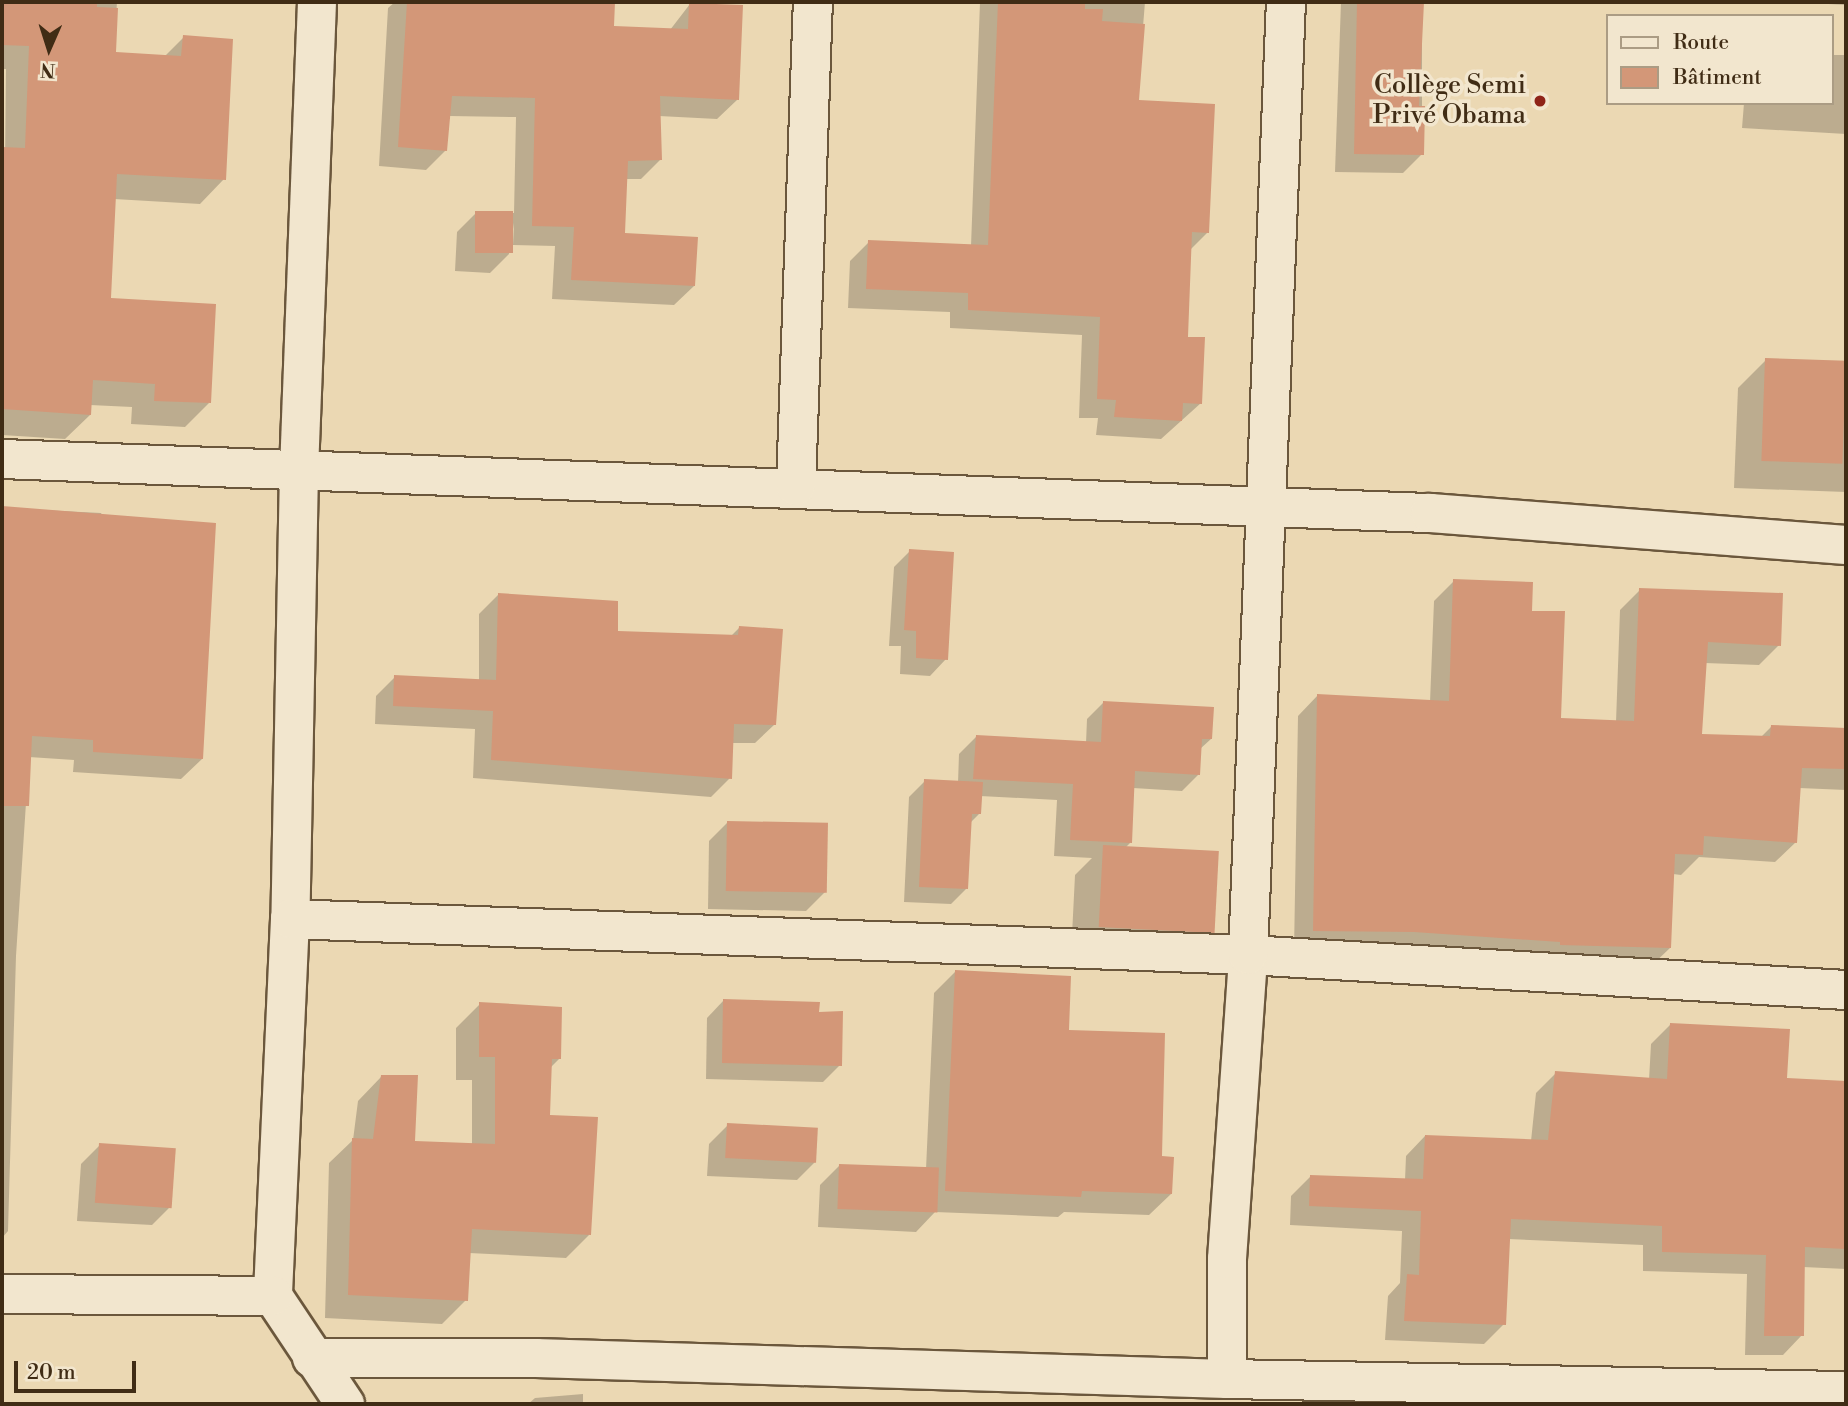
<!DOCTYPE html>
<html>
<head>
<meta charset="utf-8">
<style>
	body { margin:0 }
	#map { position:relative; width:1848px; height:1406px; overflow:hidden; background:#ebd8b3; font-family:"Libre Bodoni",serif }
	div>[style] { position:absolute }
	.shadow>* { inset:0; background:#0003 }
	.building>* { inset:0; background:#d39778; transform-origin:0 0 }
	.roads { filter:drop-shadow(2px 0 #6b573c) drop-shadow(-2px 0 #6b573c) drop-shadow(0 2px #6b573c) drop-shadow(0 -2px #6b573c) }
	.street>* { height:38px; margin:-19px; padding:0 19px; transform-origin:19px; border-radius:19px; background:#f2e6ce }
	.dots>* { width:19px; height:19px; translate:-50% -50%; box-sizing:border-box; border:4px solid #f2e6ce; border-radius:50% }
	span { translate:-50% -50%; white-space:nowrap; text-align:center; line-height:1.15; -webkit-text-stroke:7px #f2e6ce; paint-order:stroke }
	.poi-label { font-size:26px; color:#402c15 }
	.right { translate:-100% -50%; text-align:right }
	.frame { position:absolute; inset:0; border:4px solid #402c15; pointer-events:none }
	.legend { position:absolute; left:1606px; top:14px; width:228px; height:91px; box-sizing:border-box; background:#f2e6ce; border:2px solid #ab9c84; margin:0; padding:9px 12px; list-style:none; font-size:21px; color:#402c15 }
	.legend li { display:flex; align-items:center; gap:14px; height:35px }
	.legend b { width:35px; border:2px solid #ab9c84 }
	.north { position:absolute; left:14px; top:14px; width:70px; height:70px; -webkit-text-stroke:5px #f2e6ce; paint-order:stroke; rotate:183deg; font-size:19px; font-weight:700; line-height:28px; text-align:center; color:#402c15 }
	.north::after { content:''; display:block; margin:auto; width:24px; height:32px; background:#402c15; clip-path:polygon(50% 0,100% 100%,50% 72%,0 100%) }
	.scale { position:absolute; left:14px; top:1361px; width:122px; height:32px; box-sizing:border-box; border:4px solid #402c15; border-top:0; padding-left:9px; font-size:21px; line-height:24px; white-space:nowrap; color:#402c15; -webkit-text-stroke:5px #f2e6ce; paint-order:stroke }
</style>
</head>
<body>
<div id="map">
	<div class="shadow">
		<div style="clip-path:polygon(2px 2px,117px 2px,114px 54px,164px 57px,184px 37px,224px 179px,200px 204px,114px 199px,109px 300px,209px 403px,185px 427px,131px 424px,132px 407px,90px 405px,90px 415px,65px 439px,2px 435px,6px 69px,2px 69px)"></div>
		<div style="clip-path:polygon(395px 2px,613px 2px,612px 28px,670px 30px,690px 4px,737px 100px,717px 119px,659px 116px,661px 159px,641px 179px,626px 179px,623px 235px,694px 286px,674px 305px,552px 299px,555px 246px,513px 245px,514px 223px,509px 254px,490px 273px,455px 271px,457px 232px,476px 213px,514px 213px,516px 117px,449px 116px,446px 150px,426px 170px,379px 166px,388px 8px)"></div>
		<div style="clip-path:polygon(980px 2px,1145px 2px,1137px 101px,1208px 232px,1190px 250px,1187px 338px,1201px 403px,1161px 439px,1096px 435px,1098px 418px,1079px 418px,1082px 335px,950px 328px,950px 312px,848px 308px,850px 261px,869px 242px,971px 246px)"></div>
		<div style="clip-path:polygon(1341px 2px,1422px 2px,1422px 154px,1403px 173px,1335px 172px)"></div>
		<div style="clip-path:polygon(1792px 2px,1846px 2px,1846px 5px)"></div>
		<div style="clip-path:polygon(1832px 55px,1846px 55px,1846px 134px,1742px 128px,1744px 103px,1832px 103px)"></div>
		<div style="clip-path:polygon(1766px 360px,1846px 363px,1846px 492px,1734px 488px,1738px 388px)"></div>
		<div style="clip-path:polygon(2px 508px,101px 513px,202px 759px,181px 779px,73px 772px,74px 760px,29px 757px,16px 956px,8px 1231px,2px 1238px,2px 751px,20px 752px,26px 646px,2px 645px)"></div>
		<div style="clip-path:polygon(910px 551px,946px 659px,930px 676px,900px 674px,901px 646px,889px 646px,894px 567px)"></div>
		<div style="clip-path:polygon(1454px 581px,1530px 612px,1559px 720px,1616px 722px,1620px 610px,1640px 590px,1779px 645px,1759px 665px,1705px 663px,1700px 735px,1761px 737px,1771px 727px,1846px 730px,1846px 790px,1799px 788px,1796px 842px,1775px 862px,1699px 857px,1681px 875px,1673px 874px,1670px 948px,1649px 968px,1294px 951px,1298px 716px,1318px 695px,1430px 702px,1434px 601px)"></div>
		<div style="clip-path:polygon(498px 595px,616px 633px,730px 637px,740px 627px,774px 725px,755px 743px,732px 743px,730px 778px,711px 797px,473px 778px,475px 729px,375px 724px,376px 696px,395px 677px,479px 681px,479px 614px)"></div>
		<div style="clip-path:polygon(1104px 702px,1211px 739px,1200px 749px,1199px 774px,1182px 791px,1133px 788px,1130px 843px,1125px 848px,1214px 931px,1186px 959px,1071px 955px,1075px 875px,1092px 858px,1054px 856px,1057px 800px,980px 796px,979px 814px,970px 823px,966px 889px,951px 904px,904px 902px,909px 797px,925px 781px,958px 783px,959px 754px,976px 737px,1086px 743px,1087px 719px)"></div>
		<div style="clip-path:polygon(728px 822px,825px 892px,806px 911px,708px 909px,709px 841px)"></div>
		<div style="clip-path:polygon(955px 972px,1067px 1031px,1171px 1194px,1149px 1215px,1064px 1212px,1058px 1217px,935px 1212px,916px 1232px,818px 1227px,820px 1185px,839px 1166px,926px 1169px,934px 993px)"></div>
		<div style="clip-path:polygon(724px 1000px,817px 1013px,840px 1065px,823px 1082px,706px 1079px,707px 1018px)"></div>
		<div style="clip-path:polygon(480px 1004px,560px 1058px,550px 1068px,548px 1117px,589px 1235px,566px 1258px,469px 1253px,466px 1300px,442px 1324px,325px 1318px,329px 1163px,353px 1140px,358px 1101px,381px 1077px,413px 1142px,472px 1145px,472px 1080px,456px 1080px,456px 1028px)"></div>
		<div style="clip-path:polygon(1671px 1024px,1785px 1080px,1846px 1083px,1846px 1269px,1803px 1267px,1802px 1335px,1783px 1355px,1745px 1355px,1747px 1274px,1643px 1271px,1643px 1245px,1508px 1239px,1504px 1324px,1484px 1344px,1385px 1340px,1388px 1296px,1400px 1283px,1402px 1231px,1290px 1225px,1291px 1196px,1311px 1176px,1405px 1180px,1406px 1156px,1425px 1136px,1531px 1141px,1536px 1093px,1556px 1073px,1649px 1080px,1651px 1044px)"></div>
		<div style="clip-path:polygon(728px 1125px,815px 1162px,797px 1180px,707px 1176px,709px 1144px)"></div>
		<div style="clip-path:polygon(100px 1145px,171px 1206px,152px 1225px,77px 1221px,81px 1164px)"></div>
		<div style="clip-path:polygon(583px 1394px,583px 1404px,528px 1404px,535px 1398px)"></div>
	</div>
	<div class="building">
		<div style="clip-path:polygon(2px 2px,97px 2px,97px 7px,118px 8px,116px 52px,181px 56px,183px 35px,233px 39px,226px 180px,117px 174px,111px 298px,216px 304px,211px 403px,154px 401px,155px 384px,93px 380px,91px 415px,2px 409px,2px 147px,25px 148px,29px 46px,2px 45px)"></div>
		<div style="clip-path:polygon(407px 2px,615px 2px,614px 26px,688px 29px,689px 3px,743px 5px,739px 100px,660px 96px,662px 160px,628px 161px,625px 233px,698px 237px,695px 286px,571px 280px,574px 227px,532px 226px,535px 98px,452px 96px,447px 151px,398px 147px)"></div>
		<div style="clip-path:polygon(998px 2px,1085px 2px,1085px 9px,1103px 9px,1102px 21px,1145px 24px,1139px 100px,1215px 104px,1209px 233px,1192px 232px,1188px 337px,1205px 337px,1202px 404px,1183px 403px,1182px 421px,1114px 417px,1116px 400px,1097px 399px,1100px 317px,968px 310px,968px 293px,866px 289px,868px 240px,988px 245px)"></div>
		<div style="clip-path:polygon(1357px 2px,1424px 2px,1419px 106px,1425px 106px,1424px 155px,1354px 154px)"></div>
		<div style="left:475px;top:211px;width:38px;height:42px"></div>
		<div style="left:1765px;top:358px;width:81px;height:103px;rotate:2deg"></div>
		<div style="clip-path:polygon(2px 506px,216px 523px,203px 759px,93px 752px,93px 740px,32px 736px,29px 806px,2px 806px)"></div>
		<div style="clip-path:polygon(909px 549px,954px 552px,948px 660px,916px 658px,916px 631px,904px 630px)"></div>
		<div style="clip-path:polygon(1453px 579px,1533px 582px,1532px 611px,1565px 611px,1561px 718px,1634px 721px,1639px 588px,1783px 593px,1781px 646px,1708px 642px,1702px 734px,1770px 736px,1771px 725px,1846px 728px,1846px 769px,1802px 768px,1797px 843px,1704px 836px,1703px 855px,1675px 854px,1671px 948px,1560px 945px,1560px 942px,1414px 932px,1313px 931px,1317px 694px,1449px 701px)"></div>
		<div style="clip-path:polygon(498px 593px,618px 601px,618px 631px,738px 635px,739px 626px,783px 629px,776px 725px,734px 724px,732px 779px,491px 760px,493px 711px,393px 706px,394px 675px,496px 680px)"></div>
		<div style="clip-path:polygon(1103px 701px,1214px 707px,1212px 739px,1202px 739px,1200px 775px,1135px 771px,1132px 843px,1070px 840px,1073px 784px,973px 779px,976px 735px,1101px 742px)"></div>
		<div style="clip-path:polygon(924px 779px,983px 782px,981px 814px,972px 814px,968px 889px,919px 887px)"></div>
		<div style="left:727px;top:821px;width:101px;height:70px;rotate:1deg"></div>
		<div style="left:1103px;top:845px;width:116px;height:82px;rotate:3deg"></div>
		<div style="clip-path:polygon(955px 970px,1071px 976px,1069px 1030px,1165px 1033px,1162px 1156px,1174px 1157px,1172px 1194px,1082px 1191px,1081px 1197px,945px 1191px)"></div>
		<div style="clip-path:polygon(723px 999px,820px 1002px,819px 1012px,843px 1011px,842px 1066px,722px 1063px)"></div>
		<div style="clip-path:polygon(479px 1002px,562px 1007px,561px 1059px,552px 1059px,550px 1115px,598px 1117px,591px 1235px,472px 1229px,468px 1301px,348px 1295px,352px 1138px,373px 1139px,381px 1075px,418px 1075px,415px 1141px,495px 1144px,495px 1057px,479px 1057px)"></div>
		<div style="clip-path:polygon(1670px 1023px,1790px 1029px,1787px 1078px,1846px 1081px,1846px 1249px,1805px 1247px,1804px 1336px,1764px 1336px,1766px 1255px,1662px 1252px,1662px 1226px,1511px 1219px,1506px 1325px,1404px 1321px,1407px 1274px,1419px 1275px,1421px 1211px,1309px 1206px,1310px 1175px,1423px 1179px,1425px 1135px,1548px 1140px,1555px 1071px,1667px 1079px)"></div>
		<div style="left:727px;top:1123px;width:91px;height:35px;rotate:3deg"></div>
		<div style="left:99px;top:1143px;width:77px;height:60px;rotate:4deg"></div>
		<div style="left:839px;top:1164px;width:100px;height:45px;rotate:2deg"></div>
	</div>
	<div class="roads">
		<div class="street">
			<div style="left:317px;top:2px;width:468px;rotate:92.2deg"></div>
			<div style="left:299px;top:470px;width:449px;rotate:91.1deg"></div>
			<div style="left:290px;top:919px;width:377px;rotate:92.6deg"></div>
			<div style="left:273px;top:1296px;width:130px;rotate:56.3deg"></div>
			<div style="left:2px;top:459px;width:1429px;rotate:2.17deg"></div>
			<div style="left:1430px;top:513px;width:417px;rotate:4.4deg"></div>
			<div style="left:796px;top:486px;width:484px;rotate:-88deg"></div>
			<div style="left:290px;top:919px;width:959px;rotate:2.15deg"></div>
			<div style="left:1248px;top:955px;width:599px;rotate:3.35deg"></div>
			<div style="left:2px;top:1294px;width:271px;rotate:0.4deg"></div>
			<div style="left:312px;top:1358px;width:224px"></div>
			<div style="left:536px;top:1358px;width:691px;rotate:1.74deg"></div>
			<div style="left:1227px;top:1379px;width:615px;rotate:1.12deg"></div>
			<div style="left:1227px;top:1379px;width:120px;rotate:-90deg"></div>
			<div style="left:1227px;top:1259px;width:305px;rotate:-86deg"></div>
			<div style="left:1248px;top:955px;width:954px;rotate:-87.72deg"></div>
		</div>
	</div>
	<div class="dots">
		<div style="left:1540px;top:101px;background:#8f2418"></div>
	</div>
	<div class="poi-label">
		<span class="right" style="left:1526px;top:101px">Collège Semi<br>Privé Obama</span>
	</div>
	<div class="frame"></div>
	<ul class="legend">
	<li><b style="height:9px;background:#f2e6ce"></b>Route</li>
	<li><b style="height:19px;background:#d39778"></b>Bâtiment</li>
	</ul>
	<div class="north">N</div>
	<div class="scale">20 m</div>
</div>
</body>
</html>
